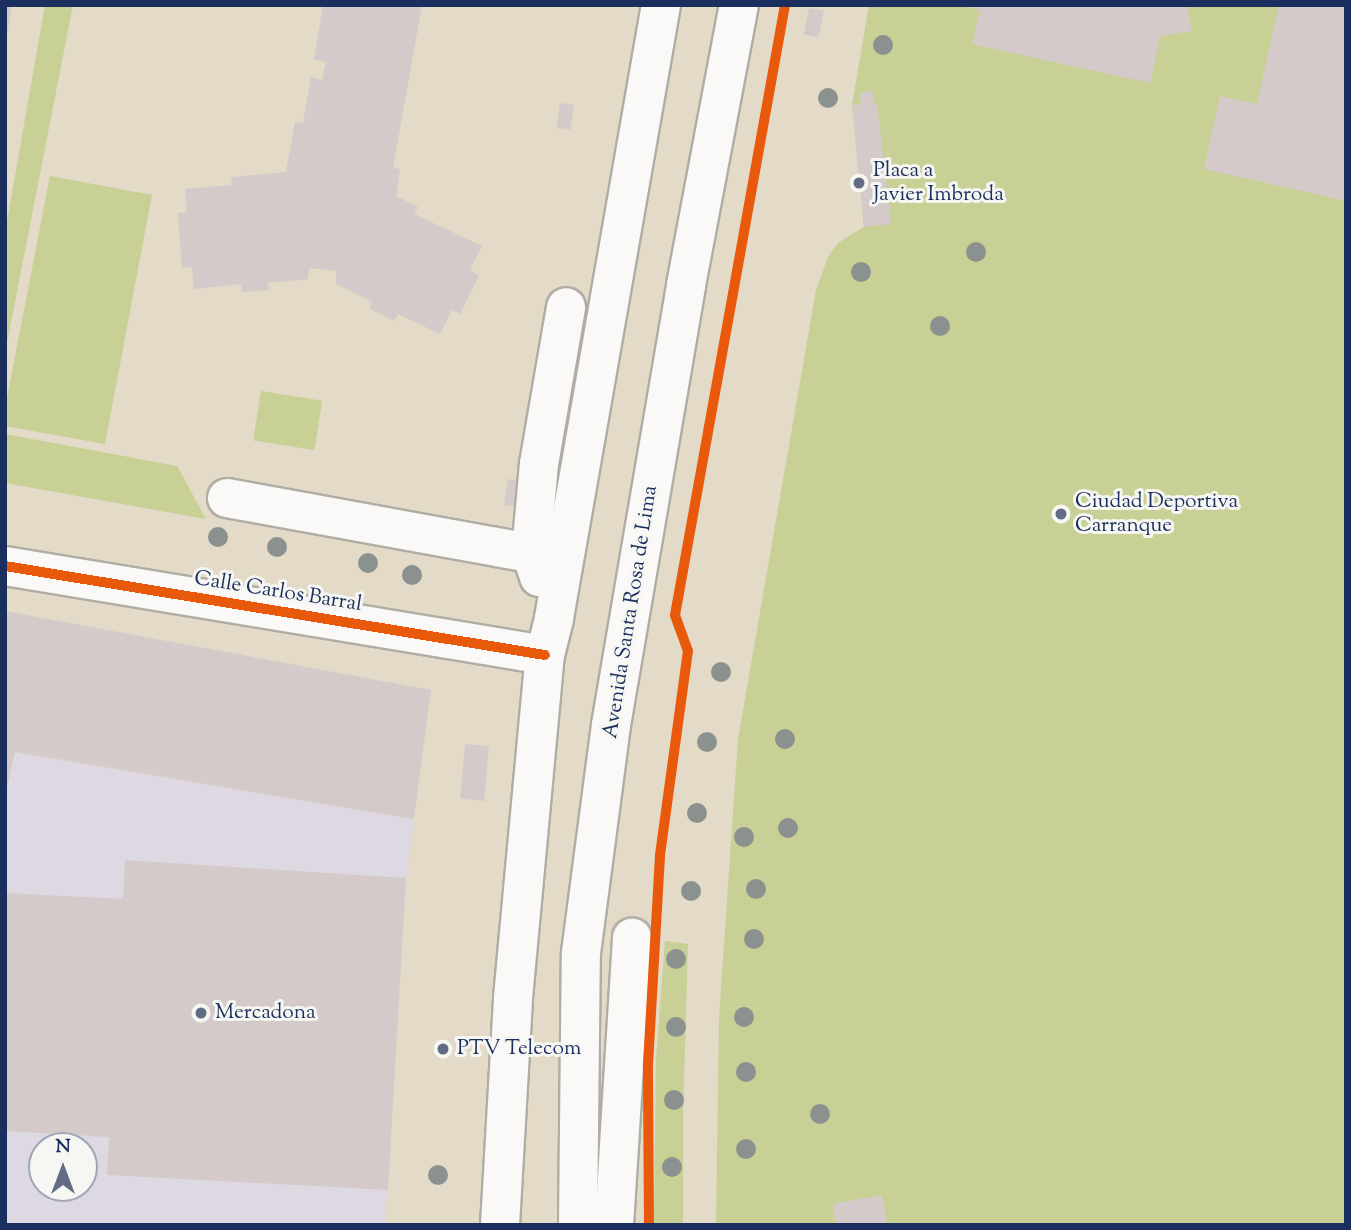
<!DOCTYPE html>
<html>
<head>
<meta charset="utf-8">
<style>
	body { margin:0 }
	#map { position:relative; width:1351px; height:1230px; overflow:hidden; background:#e3dac7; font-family:"Sorts Mill Goudy",serif }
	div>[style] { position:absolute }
	.built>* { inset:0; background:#ddd8e2 }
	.green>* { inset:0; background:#c8d095; transform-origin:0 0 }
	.building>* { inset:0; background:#d4caca; transform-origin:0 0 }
	.roads { filter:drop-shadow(2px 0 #b0ada5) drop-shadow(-2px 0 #b0ada5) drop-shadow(0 2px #b0ada5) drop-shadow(0 -2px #b0ada5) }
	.minor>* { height:38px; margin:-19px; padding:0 19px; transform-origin:19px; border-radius:19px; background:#fbf9f7 }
	.major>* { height:38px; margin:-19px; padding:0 19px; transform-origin:19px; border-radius:19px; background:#fbf9f7 }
	.cycleway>* { height:10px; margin:-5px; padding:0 5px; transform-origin:5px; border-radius:5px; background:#e8590c }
	.trees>* { width:20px; height:20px; margin:-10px; border-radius:50%; background:#8a918f }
	.dots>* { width:19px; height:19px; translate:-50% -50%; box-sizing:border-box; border:4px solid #f6f6f2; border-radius:50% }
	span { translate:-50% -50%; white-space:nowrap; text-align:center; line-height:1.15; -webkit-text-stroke:6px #f6f6f2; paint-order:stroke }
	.poi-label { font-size:21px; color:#1b2f5e }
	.left { translate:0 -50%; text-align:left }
	.street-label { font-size:21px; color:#1b2f5e }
	.frame { position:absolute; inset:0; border:7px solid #1b2f5e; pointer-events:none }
	.north { position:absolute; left:28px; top:1132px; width:70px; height:70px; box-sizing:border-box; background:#f6f6f2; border:2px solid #9ea6b7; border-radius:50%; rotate:0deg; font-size:19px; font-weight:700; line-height:28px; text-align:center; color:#1b2f5e }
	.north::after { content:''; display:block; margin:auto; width:24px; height:32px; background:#616b83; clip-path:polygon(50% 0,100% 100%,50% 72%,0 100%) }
</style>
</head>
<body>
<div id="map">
	<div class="built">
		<div style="clip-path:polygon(evenodd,5px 751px,414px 819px,406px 878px,385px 1225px,5px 1225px,5px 751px,42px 1146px,84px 1146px,84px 1188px,42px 1188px,42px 1146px)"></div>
	</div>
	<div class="green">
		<div style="clip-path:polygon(45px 5px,73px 5px,5px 353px,5px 233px)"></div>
		<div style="clip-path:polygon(869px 5px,1346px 5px,1346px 1225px,716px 1225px,719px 1018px,738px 739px,816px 290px,828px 257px,838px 243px,864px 227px,852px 105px)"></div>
		<div style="clip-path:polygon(50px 176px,152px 195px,105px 444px,5px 426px,5px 408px)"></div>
		<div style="left:261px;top:391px;width:62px;height:50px;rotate:9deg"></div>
		<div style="clip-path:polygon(5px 434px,177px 466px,206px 519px,5px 483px)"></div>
		<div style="clip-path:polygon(665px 941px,688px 944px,683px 1116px,683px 1225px,654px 1225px,656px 1060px)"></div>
	</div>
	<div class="building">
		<div style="clip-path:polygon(5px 5px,12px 5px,7px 37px,5px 37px)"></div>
		<div style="clip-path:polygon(323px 5px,422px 5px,393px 168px,400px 169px,396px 196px,418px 207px,414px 214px,482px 246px,470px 270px,479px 275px,460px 314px,452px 310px,440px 334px,398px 314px,394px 321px,370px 309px,372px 302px,336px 284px,336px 271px,309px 268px,308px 279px,268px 283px,269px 290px,241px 292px,241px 284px,194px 289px,192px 267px,182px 268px,178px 213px,187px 212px,185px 189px,232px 185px,231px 177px,286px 172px,295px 122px,303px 123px,311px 77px,322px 80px,326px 62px,314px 59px)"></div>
		<div style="clip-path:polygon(961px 5px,1187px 5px,1192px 31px,1160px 36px,1150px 83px,972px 44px,980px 10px)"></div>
		<div style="clip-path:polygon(1279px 5px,1346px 5px,1346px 201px,1204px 169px,1220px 96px,1257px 104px)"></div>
		<div style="left:809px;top:8px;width:15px;height:27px;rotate:11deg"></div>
		<div style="clip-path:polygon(872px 90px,874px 103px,877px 103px,891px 224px,864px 227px,852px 105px,861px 104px,860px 93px)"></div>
		<div style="left:560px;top:103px;width:14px;height:25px;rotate:8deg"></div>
		<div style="left:508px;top:479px;width:12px;height:26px;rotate:9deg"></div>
		<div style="clip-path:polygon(5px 611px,431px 690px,414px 819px,15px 752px,5px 796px)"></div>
		<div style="left:465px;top:744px;width:24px;height:55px;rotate:5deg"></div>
		<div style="clip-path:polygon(125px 860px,406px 878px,388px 1190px,107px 1175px,109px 1137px,5px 1131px,5px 893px,123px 899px)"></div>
		<div style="clip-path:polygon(882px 1195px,887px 1225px,836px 1225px,833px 1204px)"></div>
	</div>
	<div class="roads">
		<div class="minor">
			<div style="left:227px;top:498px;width:342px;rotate:10.3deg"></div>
			<div style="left:5px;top:566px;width:547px;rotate:9.36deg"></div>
			<div style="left:539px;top:577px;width:25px;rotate:-108deg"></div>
			<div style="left:531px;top:553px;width:89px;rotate:-84.9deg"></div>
			<div style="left:539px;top:464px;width:159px;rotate:-80.2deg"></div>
			<div style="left:614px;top:1225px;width:288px;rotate:-86.4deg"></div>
		</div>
		<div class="major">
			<div style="left:500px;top:1225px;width:227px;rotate:-86.7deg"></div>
			<div style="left:513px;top:998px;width:344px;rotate:-84.7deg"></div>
			<div style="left:545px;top:655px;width:38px;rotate:-76deg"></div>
			<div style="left:554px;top:618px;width:622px;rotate:-80.1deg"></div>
			<div style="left:578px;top:1225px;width:272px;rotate:-89.4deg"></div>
			<div style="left:581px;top:953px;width:230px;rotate:-82.5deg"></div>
			<div style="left:611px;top:725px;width:446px;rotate:-80.3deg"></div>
			<div style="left:686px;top:285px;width:285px;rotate:-79.3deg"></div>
		</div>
	</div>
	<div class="cycleway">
		<div style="left:5px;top:566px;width:547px;rotate:9.36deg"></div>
		<div style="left:649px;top:1225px;width:161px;rotate:-90.4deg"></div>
		<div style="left:648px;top:1064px;width:209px;rotate:-86.7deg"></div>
		<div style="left:660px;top:855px;width:206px;rotate:-82.2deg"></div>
		<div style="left:688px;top:651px;width:38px;rotate:-110deg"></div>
		<div style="left:675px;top:615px;width:620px;rotate:-79.78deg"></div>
	</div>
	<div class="trees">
		<div style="left:883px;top:45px"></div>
		<div style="left:828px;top:98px"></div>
		<div style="left:976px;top:252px"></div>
		<div style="left:861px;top:272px"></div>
		<div style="left:940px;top:326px"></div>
		<div style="left:218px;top:537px"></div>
		<div style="left:277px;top:547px"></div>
		<div style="left:368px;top:563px"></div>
		<div style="left:412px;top:575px"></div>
		<div style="left:721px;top:672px"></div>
		<div style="left:785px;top:739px"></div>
		<div style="left:707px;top:742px"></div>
		<div style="left:697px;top:813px"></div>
		<div style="left:788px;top:828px"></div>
		<div style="left:744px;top:837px"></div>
		<div style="left:756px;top:889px"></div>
		<div style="left:691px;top:891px"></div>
		<div style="left:754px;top:939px"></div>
		<div style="left:676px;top:959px"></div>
		<div style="left:744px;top:1017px"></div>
		<div style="left:676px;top:1027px"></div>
		<div style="left:746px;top:1072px"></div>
		<div style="left:674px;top:1100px"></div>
		<div style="left:820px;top:1114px"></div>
		<div style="left:746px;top:1149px"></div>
		<div style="left:672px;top:1167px"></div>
		<div style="left:438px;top:1175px"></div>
	</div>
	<div class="dots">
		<div style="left:859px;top:183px;background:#616b83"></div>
		<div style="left:1061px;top:514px;background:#616b83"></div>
		<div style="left:201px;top:1013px;background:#616b83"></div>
		<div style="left:443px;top:1049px;background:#616b83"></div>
	</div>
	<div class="poi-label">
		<span class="left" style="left:873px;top:183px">Placa a<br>Javier Imbroda</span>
		<span class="left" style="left:1075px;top:514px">Ciudad Deportiva<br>Carranque</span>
		<span class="left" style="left:215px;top:1013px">Mercadona</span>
		<span class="left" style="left:457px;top:1049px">PTV Telecom</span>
	</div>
	<div class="street-label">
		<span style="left:278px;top:592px;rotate:9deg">Calle Carlos Barral</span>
		<span style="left:631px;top:612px;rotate:-81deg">Avenida Santa Rosa de Lima</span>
	</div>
	<div class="frame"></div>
	<div class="north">N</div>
</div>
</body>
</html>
